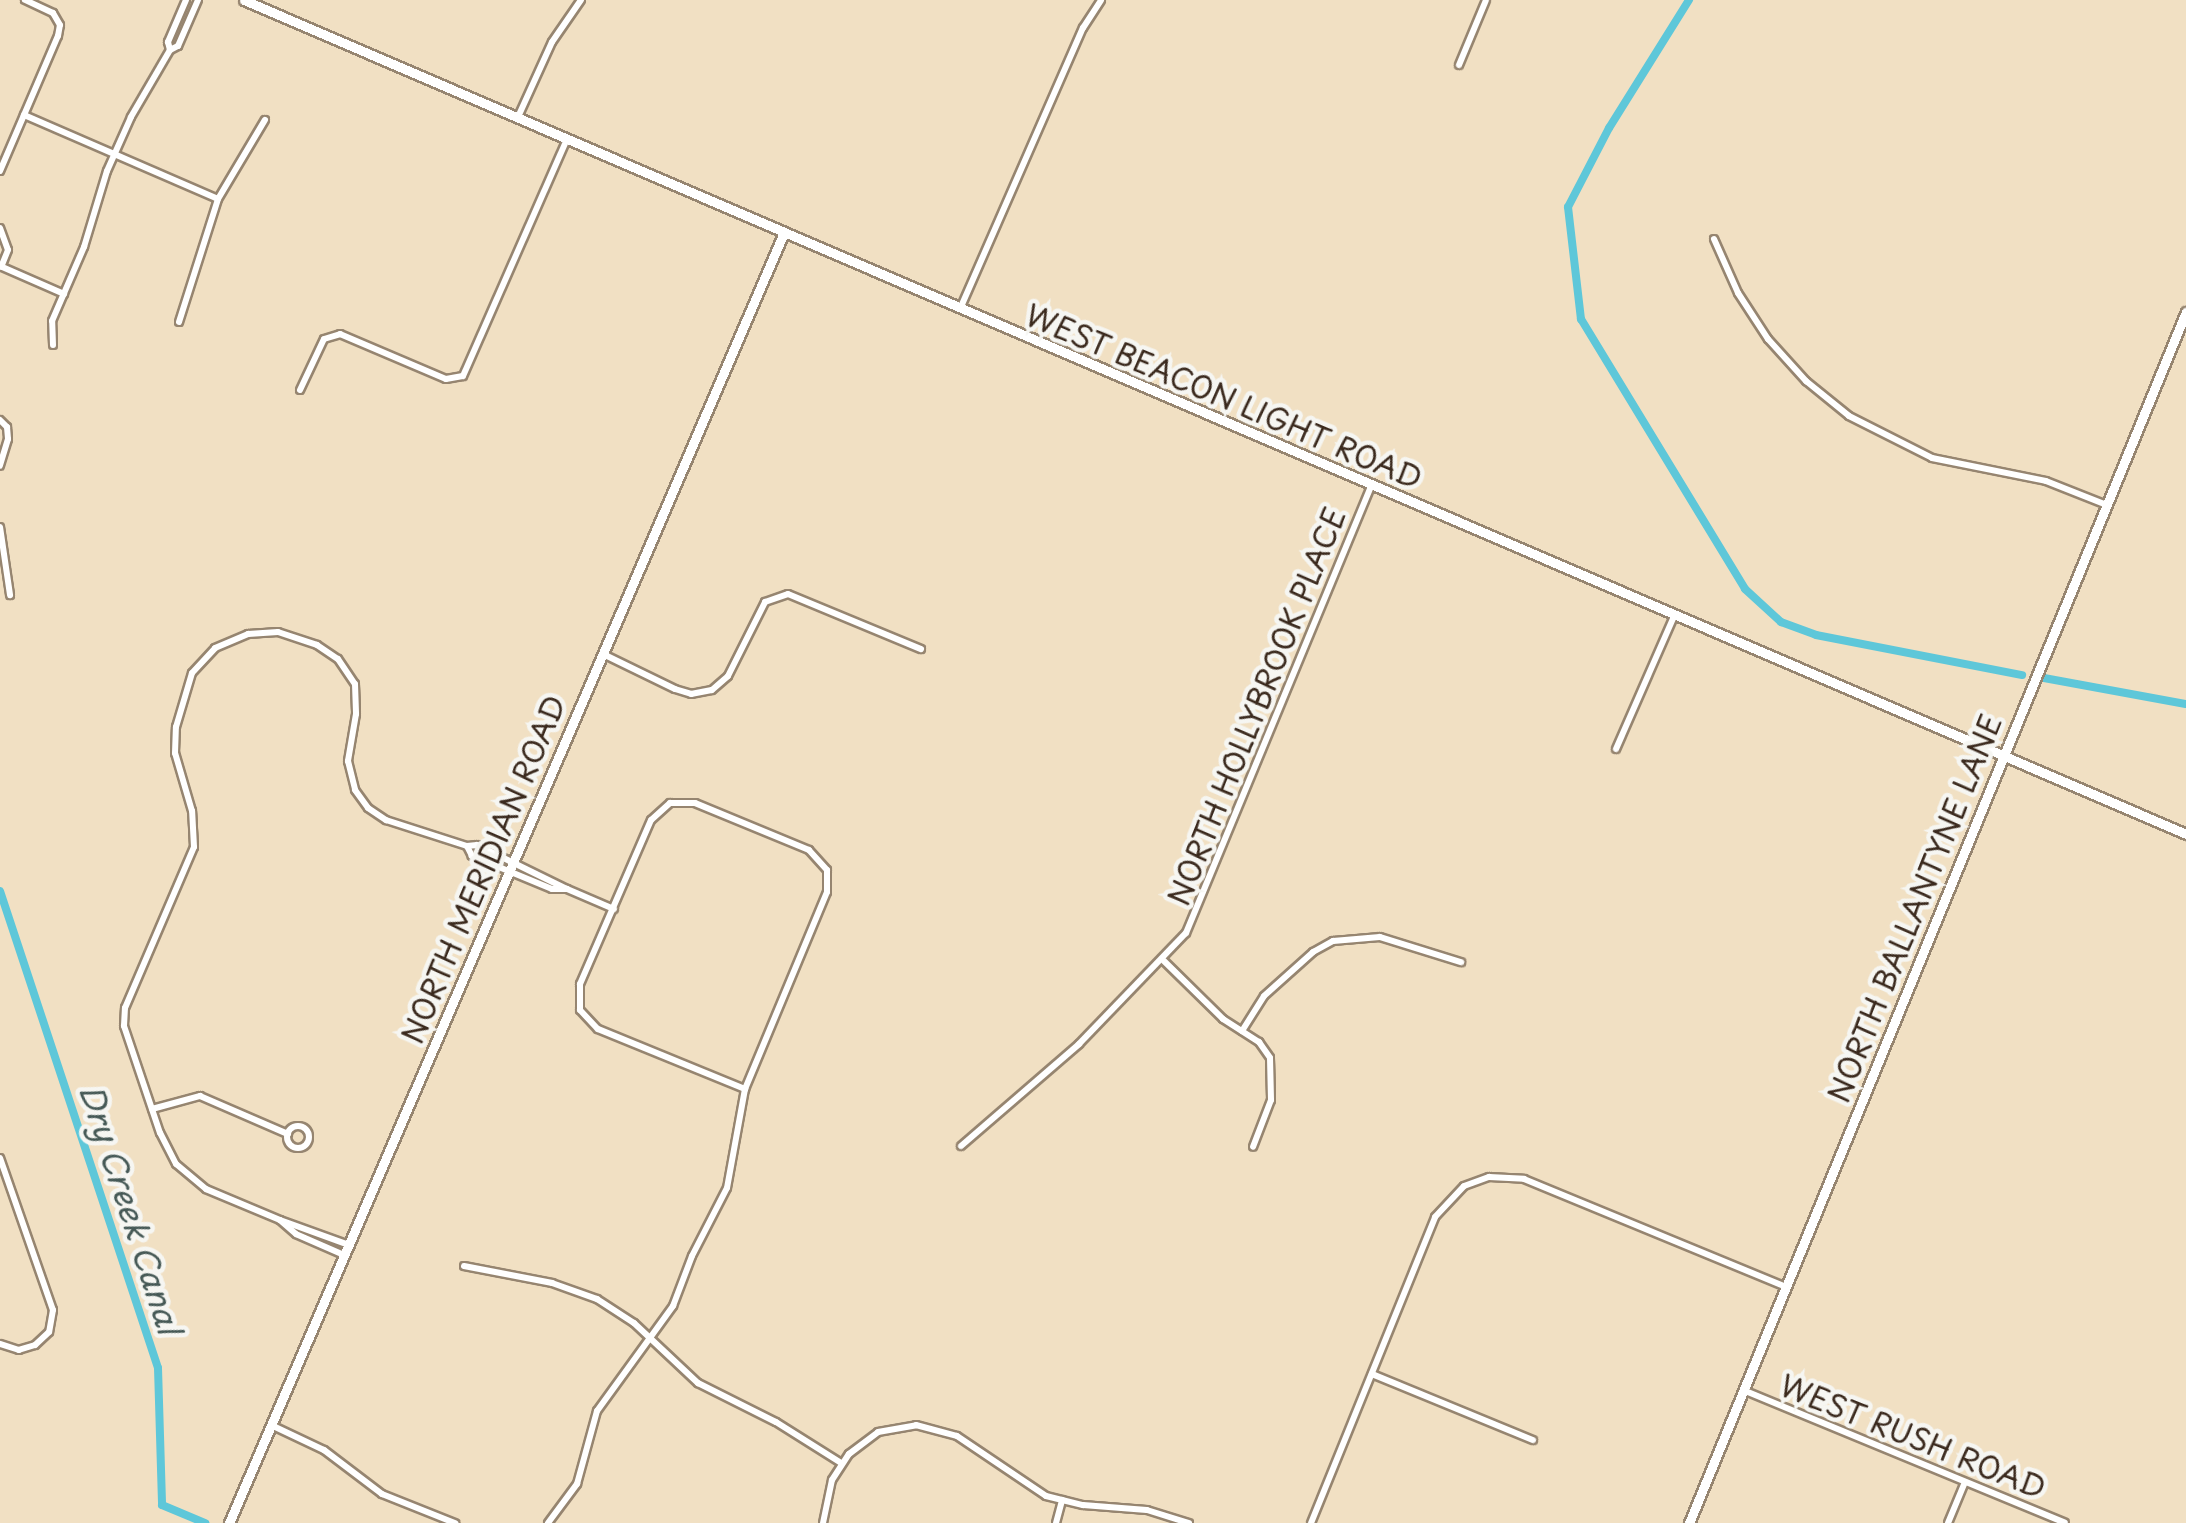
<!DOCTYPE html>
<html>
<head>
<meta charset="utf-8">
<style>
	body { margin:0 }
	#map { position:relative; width:2186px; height:1523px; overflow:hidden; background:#f1e0c3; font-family:"Playpen Sans",sans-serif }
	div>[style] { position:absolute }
	.canal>* { height:8px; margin:-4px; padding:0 4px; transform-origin:4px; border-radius:4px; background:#5ec7d9 }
	.roads { filter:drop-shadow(2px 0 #968570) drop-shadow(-2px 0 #968570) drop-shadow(0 2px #968570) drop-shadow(0 -2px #968570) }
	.street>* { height:6px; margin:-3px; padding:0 3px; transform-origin:3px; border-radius:3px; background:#fff }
	.street>.ring { margin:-3px; padding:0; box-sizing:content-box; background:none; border:6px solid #fff; border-radius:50% }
	.secondary>* { height:9px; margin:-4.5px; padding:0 4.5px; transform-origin:4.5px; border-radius:4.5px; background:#fff }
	span { translate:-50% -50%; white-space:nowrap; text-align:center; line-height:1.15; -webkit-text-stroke:9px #f6f6f2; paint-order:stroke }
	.street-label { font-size:30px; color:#3b2a1e }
	.water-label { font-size:32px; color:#465956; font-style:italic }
</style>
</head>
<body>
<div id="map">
	<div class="canal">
		<div style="left:1689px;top:0;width:151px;rotate:122deg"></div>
		<div style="left:1609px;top:128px;width:89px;rotate:117.4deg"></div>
		<div style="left:1568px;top:207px;width:113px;rotate:83.4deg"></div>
		<div style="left:1581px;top:319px;width:316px;rotate:58.7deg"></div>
		<div style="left:1745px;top:589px;width:49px;rotate:42.5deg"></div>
		<div style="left:1781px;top:622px;width:37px;rotate:20deg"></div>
		<div style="left:1816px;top:635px;width:210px;rotate:11deg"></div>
		<div style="left:2044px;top:678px;width:144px;rotate:10.4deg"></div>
		<div style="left:0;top:891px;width:502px;rotate:71.67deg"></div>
		<div style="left:158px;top:1368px;width:137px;rotate:88.3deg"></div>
		<div style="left:162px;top:1505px;width:47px;rotate:22.7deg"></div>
	</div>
	<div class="roads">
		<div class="street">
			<div style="left:186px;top:0;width:46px;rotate:113.2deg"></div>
			<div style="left:168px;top:42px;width:8px;rotate:76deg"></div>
			<div style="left:170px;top:50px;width:9px;rotate:-27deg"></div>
			<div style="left:178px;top:46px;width:50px;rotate:-66.5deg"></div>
			<div style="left:1459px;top:65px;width:70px;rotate:-67.4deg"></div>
			<div style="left:24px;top:115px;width:211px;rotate:23.4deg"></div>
			<div style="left:518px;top:117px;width:82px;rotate:-65.6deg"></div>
			<div style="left:552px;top:42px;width:51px;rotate:-55.4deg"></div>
			<div style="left:0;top:171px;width:147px;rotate:-66.8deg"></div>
			<div style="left:58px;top:36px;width:11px;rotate:-80deg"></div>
			<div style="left:60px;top:25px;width:14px;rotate:-120deg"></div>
			<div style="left:53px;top:13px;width:31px;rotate:-155deg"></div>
			<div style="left:0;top:228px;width:23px;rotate:70deg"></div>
			<div style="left:8px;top:250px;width:18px;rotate:112deg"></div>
			<div style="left:1714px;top:239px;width:59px;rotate:66deg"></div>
			<div style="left:1738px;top:293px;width:55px;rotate:56.9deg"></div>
			<div style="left:1768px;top:339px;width:57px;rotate:47.9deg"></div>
			<div style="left:1806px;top:381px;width:55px;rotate:39.1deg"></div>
			<div style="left:1849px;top:416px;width:93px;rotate:26.8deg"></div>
			<div style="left:1932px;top:458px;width:116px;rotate:11.4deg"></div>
			<div style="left:2046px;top:481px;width:66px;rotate:21.5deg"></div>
			<div style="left:0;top:266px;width:70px;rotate:23.6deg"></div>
			<div style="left:960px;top:309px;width:307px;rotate:-66.4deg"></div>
			<div style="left:1083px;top:28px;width:33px;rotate:-57deg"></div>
			<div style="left:179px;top:322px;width:129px;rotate:-72.4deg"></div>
			<div style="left:218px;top:199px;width:92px;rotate:-59.3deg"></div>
			<div style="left:53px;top:345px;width:24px;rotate:-92deg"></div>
			<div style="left:52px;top:321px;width:81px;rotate:-66.6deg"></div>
			<div style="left:84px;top:247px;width:79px;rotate:-73.2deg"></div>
			<div style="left:107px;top:171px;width:59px;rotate:-66deg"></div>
			<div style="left:131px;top:117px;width:78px;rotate:-59.8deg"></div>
			<div style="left:300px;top:390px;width:56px;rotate:-64.8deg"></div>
			<div style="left:324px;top:339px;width:17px;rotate:-17deg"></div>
			<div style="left:340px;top:334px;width:115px;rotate:23deg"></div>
			<div style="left:446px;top:379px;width:17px;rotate:-10deg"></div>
			<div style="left:463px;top:376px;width:259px;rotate:-66.3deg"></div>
			<div style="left:0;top:420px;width:10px;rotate:45deg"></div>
			<div style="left:7px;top:427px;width:12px;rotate:85deg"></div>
			<div style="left:8px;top:439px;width:28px;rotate:107deg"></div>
			<div style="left:0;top:527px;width:69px;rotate:81.6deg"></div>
			<div style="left:603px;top:654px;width:80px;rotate:25.9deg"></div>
			<div style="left:675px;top:689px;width:17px;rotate:17deg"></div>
			<div style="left:691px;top:694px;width:21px;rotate:-11deg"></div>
			<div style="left:712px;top:690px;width:21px;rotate:-41deg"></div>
			<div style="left:728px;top:676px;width:83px;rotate:-63.4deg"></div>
			<div style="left:765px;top:602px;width:24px;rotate:-19deg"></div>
			<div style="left:788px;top:594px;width:144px;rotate:22.5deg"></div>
			<div style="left:1616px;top:749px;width:145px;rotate:-66.4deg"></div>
			<div style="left:567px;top:889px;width:51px;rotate:23.1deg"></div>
			<div style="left:1164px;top:961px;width:83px;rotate:44.5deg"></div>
			<div style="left:1223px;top:1019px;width:43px;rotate:32.6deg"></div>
			<div style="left:1259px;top:1042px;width:19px;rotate:55deg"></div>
			<div style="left:1270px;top:1058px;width:42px;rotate:88.6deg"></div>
			<div style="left:1271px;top:1100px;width:50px;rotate:111deg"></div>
			<div style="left:1242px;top:1031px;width:41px;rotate:-57.8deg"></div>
			<div style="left:1264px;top:996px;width:66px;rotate:-41.9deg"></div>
			<div style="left:1313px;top:952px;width:23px;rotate:-29deg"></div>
			<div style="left:1333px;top:941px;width:47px;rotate:-4.9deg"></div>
			<div style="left:1380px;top:937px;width:85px;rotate:17.2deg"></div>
			<div style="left:152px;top:1109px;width:50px;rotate:-15.2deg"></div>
			<div style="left:200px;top:1096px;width:96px;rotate:23.4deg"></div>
			<div class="ring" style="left:287px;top:1126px;width:16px;height:16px"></div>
			<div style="left:961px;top:1146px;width:156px;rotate:-40.8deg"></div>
			<div style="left:1079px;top:1044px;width:154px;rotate:-46.1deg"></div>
			<div style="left:1186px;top:933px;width:484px;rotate:-67.5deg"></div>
			<div style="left:0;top:1158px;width:161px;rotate:70.8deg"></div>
			<div style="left:53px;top:1310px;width:22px;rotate:100deg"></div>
			<div style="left:49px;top:1332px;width:19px;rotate:137deg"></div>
			<div style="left:35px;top:1345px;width:17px;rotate:163deg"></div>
			<div style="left:19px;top:1350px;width:20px;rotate:-162deg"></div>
			<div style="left:280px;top:1220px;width:80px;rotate:-157.3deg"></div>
			<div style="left:206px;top:1189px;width:39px;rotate:-140deg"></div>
			<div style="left:176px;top:1164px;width:35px;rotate:-117deg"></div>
			<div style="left:160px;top:1133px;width:113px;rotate:-108.6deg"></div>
			<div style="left:124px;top:1026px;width:18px;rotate:-87deg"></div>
			<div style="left:125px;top:1008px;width:175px;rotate:-66.8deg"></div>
			<div style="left:194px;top:847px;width:36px;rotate:-93deg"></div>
			<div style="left:192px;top:811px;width:60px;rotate:-106.3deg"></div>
			<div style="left:175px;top:753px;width:26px;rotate:-88deg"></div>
			<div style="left:176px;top:727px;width:56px;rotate:-73.5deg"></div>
			<div style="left:192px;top:673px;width:34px;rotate:-47deg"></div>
			<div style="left:215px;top:648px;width:36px;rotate:-23deg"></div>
			<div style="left:248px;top:634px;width:30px;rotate:-4deg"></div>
			<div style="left:278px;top:632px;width:41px;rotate:18.4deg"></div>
			<div style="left:317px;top:645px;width:25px;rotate:34deg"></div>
			<div style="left:338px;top:659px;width:30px;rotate:56deg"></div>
			<div style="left:355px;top:684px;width:30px;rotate:88deg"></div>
			<div style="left:356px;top:714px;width:48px;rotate:99.7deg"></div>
			<div style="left:348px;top:761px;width:30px;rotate:76deg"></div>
			<div style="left:355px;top:790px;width:22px;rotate:54deg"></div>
			<div style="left:368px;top:808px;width:22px;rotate:34deg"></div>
			<div style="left:386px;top:820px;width:85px;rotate:17.8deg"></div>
			<div style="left:467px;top:846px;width:10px;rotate:-6deg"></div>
			<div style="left:477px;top:845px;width:100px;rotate:26.1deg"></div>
			<div style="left:567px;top:889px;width:15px;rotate:180deg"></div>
			<div style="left:552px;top:889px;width:87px;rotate:-157.6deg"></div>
			<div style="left:472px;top:856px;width:11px;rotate:-117deg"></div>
			<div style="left:344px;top:1255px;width:52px;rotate:-156.4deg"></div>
			<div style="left:296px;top:1234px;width:21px;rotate:-139deg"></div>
			<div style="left:280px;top:1220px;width:73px;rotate:19.9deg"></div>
			<div style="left:464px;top:1266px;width:90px;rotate:10.9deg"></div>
			<div style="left:552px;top:1283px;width:48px;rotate:19.6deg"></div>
			<div style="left:597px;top:1299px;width:44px;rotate:33deg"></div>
			<div style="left:634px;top:1323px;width:88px;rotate:43.2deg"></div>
			<div style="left:698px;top:1383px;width:87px;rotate:26.6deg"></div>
			<div style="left:776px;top:1422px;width:77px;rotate:32.2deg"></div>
			<div style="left:1372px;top:1374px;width:174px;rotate:22.3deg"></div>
			<div style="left:1743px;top:1390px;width:348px;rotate:22.4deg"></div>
			<div style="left:271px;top:1425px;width:59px;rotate:25.3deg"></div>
			<div style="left:324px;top:1450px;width:73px;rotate:37.2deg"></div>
			<div style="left:382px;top:1494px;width:79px;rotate:21.7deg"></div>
			<div style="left:548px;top:1523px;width:49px;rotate:-53.4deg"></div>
			<div style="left:577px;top:1484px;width:76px;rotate:-74.7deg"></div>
			<div style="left:597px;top:1411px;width:130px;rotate:-54.1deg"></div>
			<div style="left:673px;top:1306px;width:53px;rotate:-69.2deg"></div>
			<div style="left:692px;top:1256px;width:76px;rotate:-62.8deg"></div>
			<div style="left:727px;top:1188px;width:101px;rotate:-79.7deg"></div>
			<div style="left:745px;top:1089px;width:213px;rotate:-67.4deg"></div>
			<div style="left:827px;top:892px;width:22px;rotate:-90deg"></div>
			<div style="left:827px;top:870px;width:27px;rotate:-132deg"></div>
			<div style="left:809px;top:850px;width:123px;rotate:-157.6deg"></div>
			<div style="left:695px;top:803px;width:25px;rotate:180deg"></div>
			<div style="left:670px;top:803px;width:25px;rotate:138deg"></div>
			<div style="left:651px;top:820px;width:179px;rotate:113.4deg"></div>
			<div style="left:580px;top:984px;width:26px;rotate:90deg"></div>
			<div style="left:580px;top:1010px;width:26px;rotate:47deg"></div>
			<div style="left:598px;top:1029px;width:159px;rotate:22.2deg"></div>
			<div style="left:823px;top:1523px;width:44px;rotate:-78.2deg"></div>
			<div style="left:832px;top:1480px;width:31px;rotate:-57deg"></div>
			<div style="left:849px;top:1454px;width:36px;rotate:-37deg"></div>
			<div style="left:878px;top:1432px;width:39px;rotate:-10deg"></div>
			<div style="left:916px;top:1425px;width:42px;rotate:15deg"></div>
			<div style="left:957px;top:1436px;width:107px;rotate:34deg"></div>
			<div style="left:1046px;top:1496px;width:38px;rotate:14deg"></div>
			<div style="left:1083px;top:1505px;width:64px;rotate:4.5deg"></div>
			<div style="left:1147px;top:1510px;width:44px;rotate:17.2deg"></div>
			<div style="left:1056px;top:1523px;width:24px;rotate:-75deg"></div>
			<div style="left:1311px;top:1523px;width:330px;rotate:-67.9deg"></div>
			<div style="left:1435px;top:1217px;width:42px;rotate:-46.9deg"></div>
			<div style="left:1464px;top:1186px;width:27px;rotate:-20deg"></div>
			<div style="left:1489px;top:1177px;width:35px;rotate:3deg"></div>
			<div style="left:1524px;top:1179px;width:283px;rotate:22.4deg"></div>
			<div style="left:1948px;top:1523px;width:44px;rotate:-67.5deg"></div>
		</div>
		<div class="secondary">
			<div style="left:244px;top:0;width:2114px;rotate:23.24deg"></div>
			<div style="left:229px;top:1523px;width:1402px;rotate:-66.73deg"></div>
			<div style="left:1689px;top:1523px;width:1309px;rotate:-67.69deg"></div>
		</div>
	</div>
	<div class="street-label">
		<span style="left:1224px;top:396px;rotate:23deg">WEST BEACON LIGHT ROAD</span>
		<span style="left:1256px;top:706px;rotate:-68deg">NORTH HOLLYBROOK PLACE</span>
		<span style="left:483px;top:869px;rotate:-67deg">NORTH MERIDIAN ROAD</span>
		<span style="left:1914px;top:908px;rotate:-68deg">NORTH BALLANTYNE LANE</span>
		<span style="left:1913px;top:1436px;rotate:22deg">WEST RUSH ROAD</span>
	</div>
	<div class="water-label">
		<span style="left:131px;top:1209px;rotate:72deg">Dry Creek Canal</span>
	</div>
</div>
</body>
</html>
